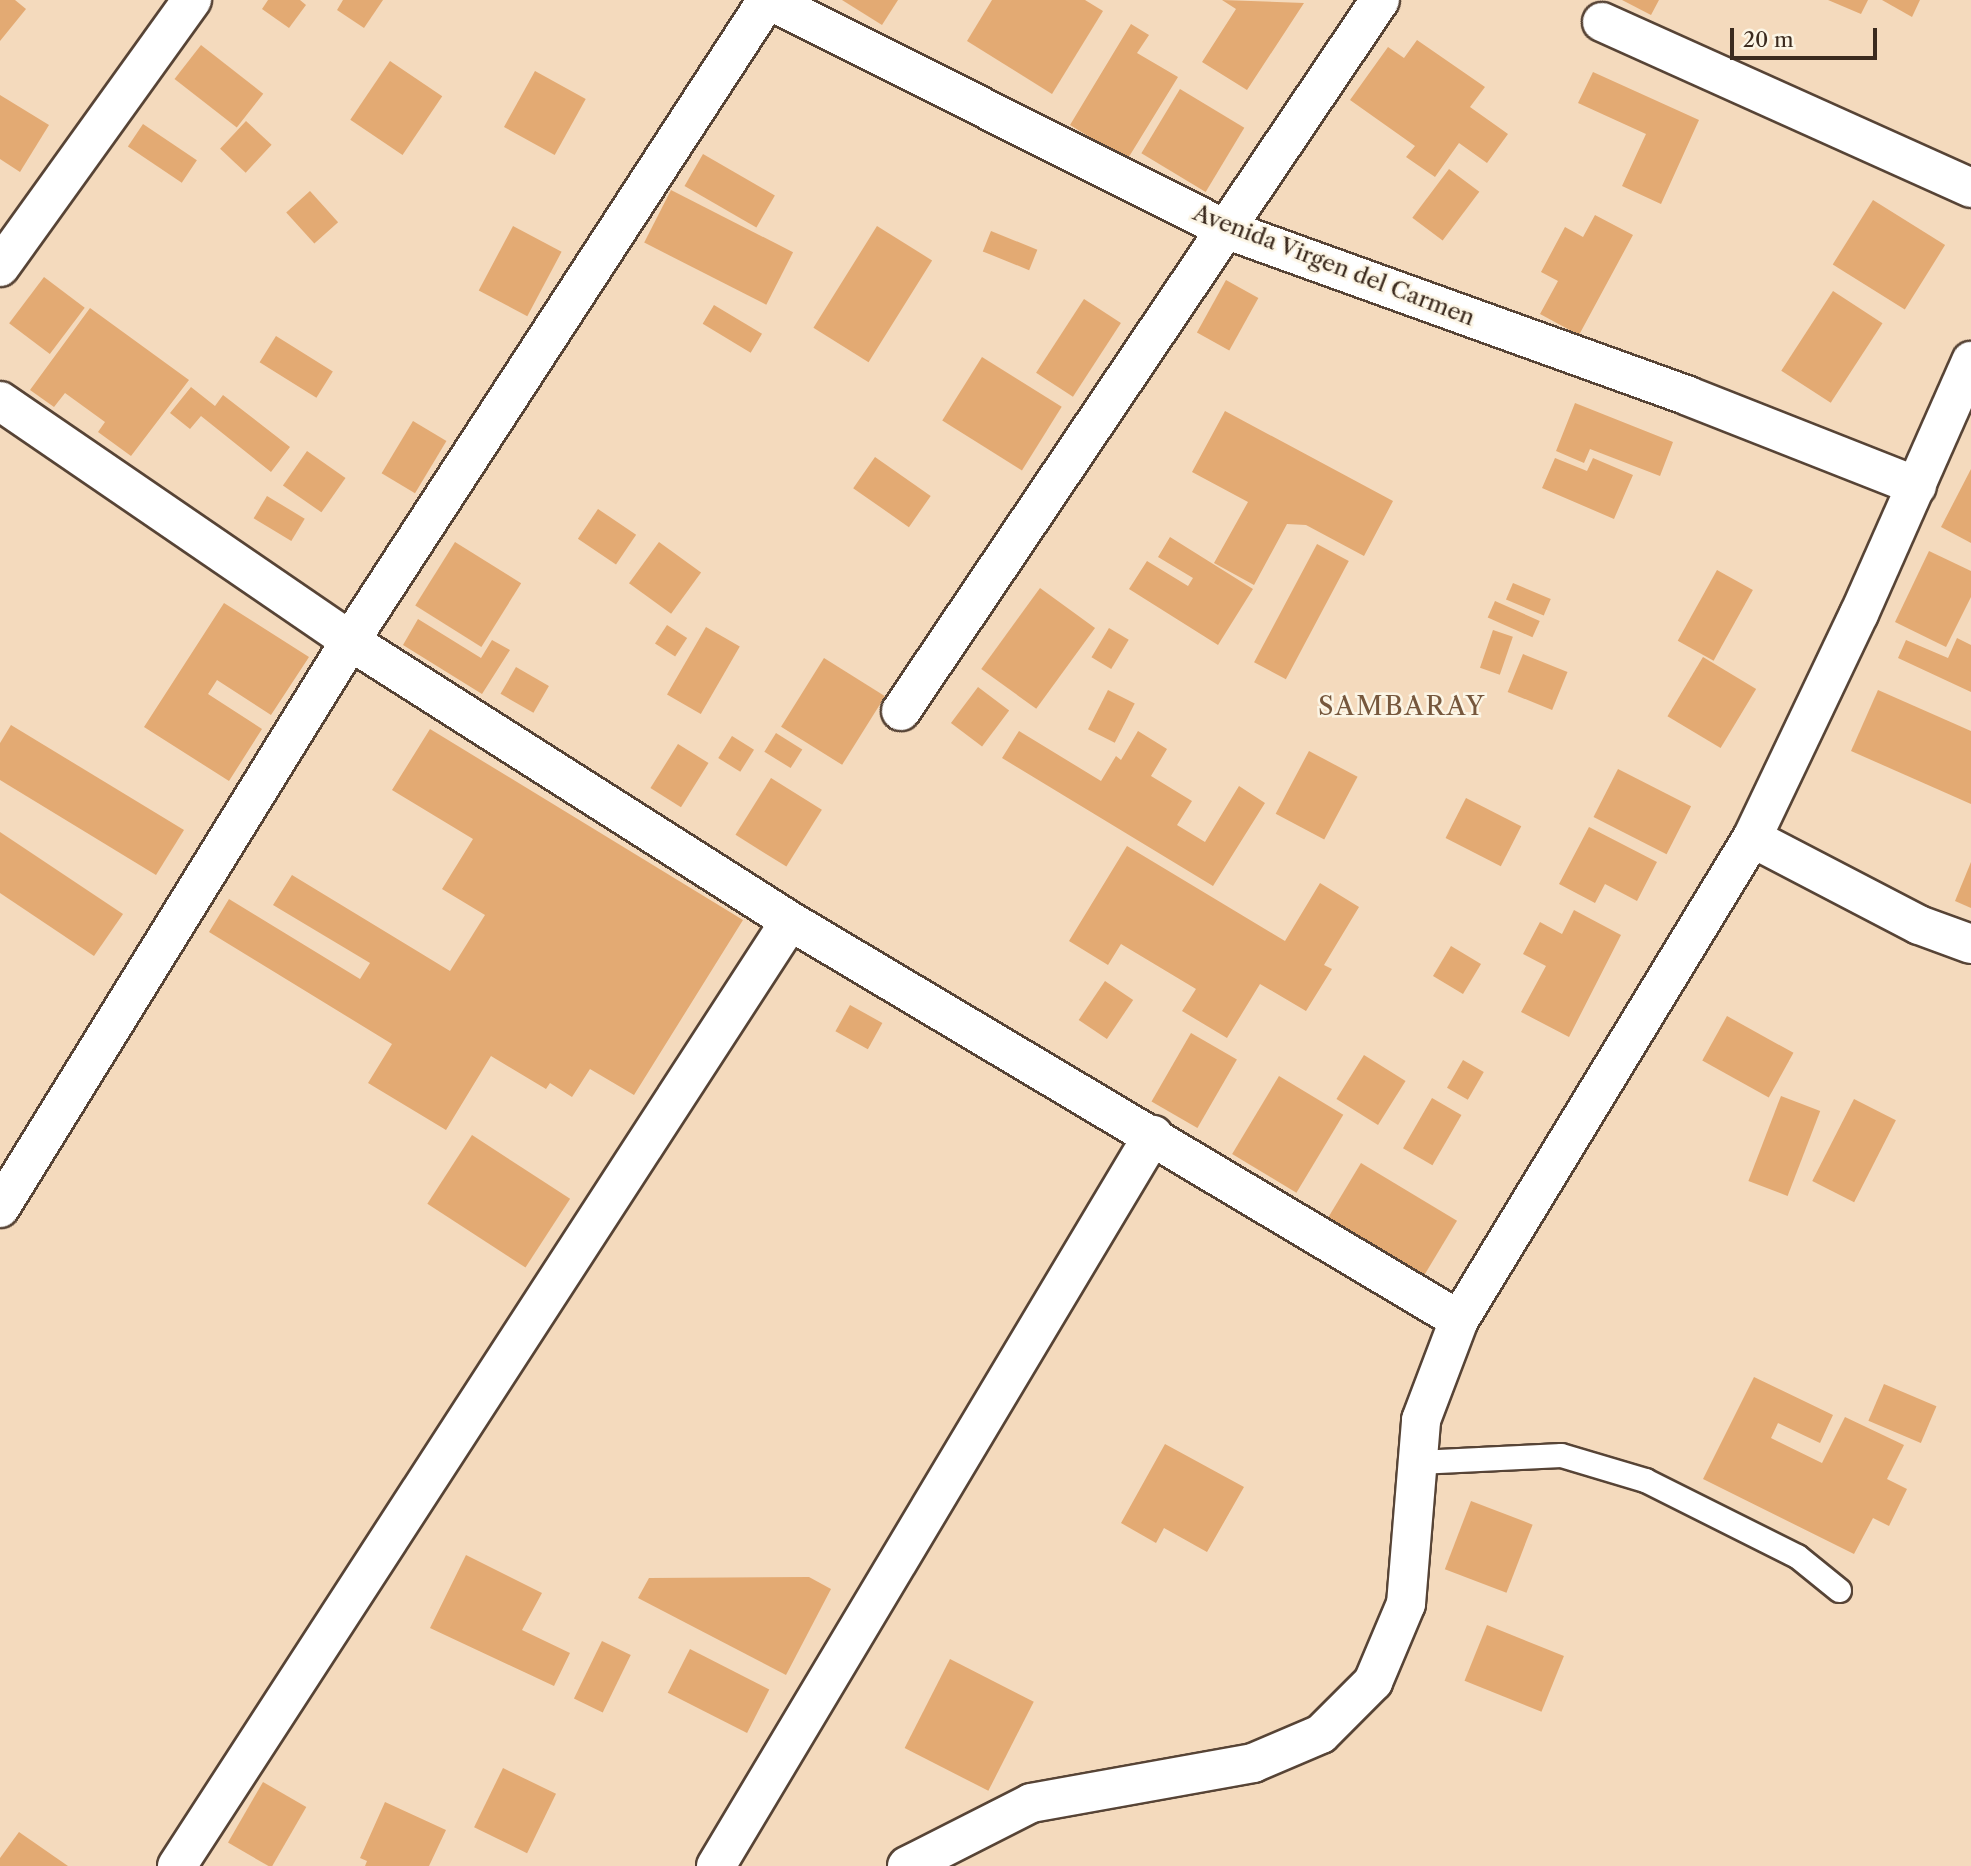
<!DOCTYPE html>
<html>
<head>
<meta charset="utf-8">
<style>
	body { margin:0 }
	#map { position:relative; width:1971px; height:1866px; overflow:hidden; background:#f4dabd; font-family:"Libre Caslon Text",serif }
	div>[style] { position:absolute }
	.building>* { inset:0; background:#e3aa73; transform-origin:0 0 }
	.roads { filter:drop-shadow(2px 0 #574436) drop-shadow(-2px 0 #574436) drop-shadow(0 2px #574436) drop-shadow(0 -2px #574436) }
	.service>* { height:23px; margin:-11.5px; padding:0 11.5px; transform-origin:11.5px; border-radius:11.5px; background:#fff }
	.minor>* { height:38px; margin:-19px; padding:0 19px; transform-origin:19px; border-radius:19px; background:#fff }
	span { translate:-50% -50%; white-space:nowrap; text-align:center; line-height:1.15; -webkit-text-stroke:5px #fcf5e5; paint-order:stroke }
	.street-label { font-size:23px; color:#3b2a1e }
	.quarter-label { font-size:26px; color:#76573c; letter-spacing:2px }
	.scale { position:absolute; left:1730px; top:28px; width:147px; height:32px; box-sizing:border-box; border:4px solid #3b2a1e; border-top:0; padding-left:9px; font-size:21px; line-height:24px; white-space:nowrap; color:#3b2a1e; -webkit-text-stroke:5px #fcf5e5; paint-order:stroke }
</style>
</head>
<body>
<div id="map">
	<div class="building">
		<div style="clip-path:polygon(0 0,15px 0,26px 9px,0 41px)"></div>
		<div style="clip-path:polygon(268px 0,300px 0,306px 5px,289px 28px,262px 9px)"></div>
		<div style="clip-path:polygon(343px 0,383px 0,364px 28px,337px 10px)"></div>
		<div style="clip-path:polygon(842px 0,898px 0,882px 25px)"></div>
		<div style="clip-path:polygon(992px 0,1085px 0,1103px 11px,1052px 94px,967px 41px)"></div>
		<div style="clip-path:polygon(1222px 0,1304px 3px,1247px 90px,1202px 62px,1236px 9px)"></div>
		<div style="clip-path:polygon(1622px 0,1659px 0,1651px 15px)"></div>
		<div style="clip-path:polygon(1828px 0,1868px 0,1861px 14px)"></div>
		<div style="clip-path:polygon(1882px 0,1920px 0,1912px 17px)"></div>
		<div style="clip-path:polygon(1131px 24px,1149px 35px,1137px 53px,1178px 77px,1127px 160px,1070px 125px)"></div>
		<div style="clip-path:polygon(1417px 40px,1485px 87px,1470px 107px,1508px 134px,1487px 163px,1459px 143px,1435px 177px,1406px 157px,1415px 146px,1350px 100px,1388px 47px,1404px 58px)"></div>
		<div style="left:201px;top:45px;width:79px;height:43px;rotate:38deg"></div>
		<div style="left:390px;top:61px;width:63px;height:71px;rotate:34deg"></div>
		<div style="left:535px;top:71px;width:58px;height:64px;rotate:29deg"></div>
		<div style="clip-path:polygon(1593px 72px,1699px 120px,1661px 204px,1622px 186px,1646px 134px,1578px 103px)"></div>
		<div style="left:1180px;top:89px;width:75px;height:75px;rotate:31deg"></div>
		<div style="clip-path:polygon(0 95px,49px 125px,20px 172px,0 159px)"></div>
		<div style="left:246px;top:121px;width:35px;height:38px;rotate:43deg"></div>
		<div style="left:143px;top:124px;width:65px;height:27px;rotate:34deg"></div>
		<div style="left:703px;top:154px;width:83px;height:37px;rotate:30deg"></div>
		<div style="left:1449px;top:169px;width:38px;height:61px;rotate:37deg"></div>
		<div style="left:671px;top:190px;width:137px;height:59px;rotate:27deg"></div>
		<div style="left:310px;top:191px;width:42px;height:32px;rotate:48deg"></div>
		<div style="left:1873px;top:200px;width:85px;height:76px;rotate:32deg"></div>
		<div style="clip-path:polygon(1595px 215px,1633px 235px,1579px 335px,1540px 314px,1558px 281px,1541px 272px,1565px 227px,1583px 237px)"></div>
		<div style="left:513px;top:226px;width:55px;height:73px;rotate:28deg"></div>
		<div style="left:877px;top:226px;width:65px;height:120px;rotate:32deg"></div>
		<div style="left:991px;top:231px;width:50px;height:22px;rotate:22deg"></div>
		<div style="left:44px;top:277px;width:51px;height:58px;rotate:37deg"></div>
		<div style="left:1226px;top:280px;width:37px;height:60px;rotate:29deg"></div>
		<div style="left:1833px;top:291px;width:59px;height:95px;rotate:33deg"></div>
		<div style="left:1084px;top:299px;width:44px;height:88px;rotate:33deg"></div>
		<div style="left:714px;top:305px;width:56px;height:22px;rotate:31deg"></div>
		<div style="clip-path:polygon(90px 308px,189px 380px,131px 456px,98px 432px,105px 422px,65px 393px,54px 407px,30px 390px)"></div>
		<div style="left:276px;top:336px;width:67px;height:31px;rotate:32deg"></div>
		<div style="left:982px;top:357px;width:94px;height:75px;rotate:32deg"></div>
		<div style="clip-path:polygon(191px 387px,215px 406px,223px 395px,290px 447px,271px 472px,201px 416px,190px 429px,170px 413px)"></div>
		<div style="clip-path:polygon(1575px 403px,1673px 442px,1660px 476px,1590px 449px,1584px 463px,1556px 451px)"></div>
		<div style="clip-path:polygon(1225px 411px,1393px 501px,1364px 556px,1306px 525px,1287px 524px,1254px 585px,1214px 563px,1248px 502px,1192px 472px)"></div>
		<div style="left:413px;top:421px;width:39px;height:61px;rotate:31deg"></div>
		<div style="left:307px;top:451px;width:47px;height:42px;rotate:35deg"></div>
		<div style="left:875px;top:457px;width:68px;height:38px;rotate:35deg"></div>
		<div style="clip-path:polygon(1555px 458px,1587px 471px,1593px 458px,1633px 475px,1614px 519px,1542px 488px)"></div>
		<div style="clip-path:polygon(1971px 469px,1971px 543px,1941px 527px)"></div>
		<div style="left:267px;top:496px;width:44px;height:26px;rotate:31deg"></div>
		<div style="left:598px;top:509px;width:46px;height:36px;rotate:34deg"></div>
		<div style="clip-path:polygon(1170px 537px,1253px 589px,1218px 645px,1129px 589px,1147px 561px,1188px 586px,1193px 578px,1158px 557px)"></div>
		<div style="left:455px;top:542px;width:78px;height:75px;rotate:32deg"></div>
		<div style="left:659px;top:542px;width:52px;height:51px;rotate:36deg"></div>
		<div style="left:1317px;top:544px;width:36px;height:134px;rotate:28deg"></div>
		<div style="clip-path:polygon(1929px 551px,1971px 571px,1971px 597px,1946px 647px,1895px 622px)"></div>
		<div style="left:1717px;top:570px;width:41px;height:81px;rotate:29deg"></div>
		<div style="left:1513px;top:583px;width:41px;height:18px;rotate:23deg"></div>
		<div style="left:1040px;top:588px;width:68px;height:100px;rotate:36deg"></div>
		<div style="left:1495px;top:601px;width:49px;height:18px;rotate:24deg"></div>
		<div style="clip-path:polygon(224px 603px,309px 657px,271px 715px,217px 680px,208px 694px,262px 729px,229px 781px,144px 727px)"></div>
		<div style="clip-path:polygon(418px 619px,481px 658px,492px 640px,510px 650px,482px 694px,403px 645px)"></div>
		<div style="left:667px;top:625px;width:24px;height:22px;rotate:33deg"></div>
		<div style="left:706px;top:627px;width:39px;height:78px;rotate:30deg"></div>
		<div style="left:1109px;top:628px;width:23px;height:34px;rotate:31deg"></div>
		<div style="left:1493px;top:630px;width:21px;height:40px;rotate:19deg"></div>
		<div style="clip-path:polygon(1957px 638px,1971px 645px,1971px 692px,1898px 658px,1906px 640px,1948px 658px)"></div>
		<div style="left:1523px;top:654px;width:48px;height:41px;rotate:22deg"></div>
		<div style="left:1703px;top:657px;width:62px;height:69px;rotate:31deg"></div>
		<div style="left:824px;top:658px;width:72px;height:81px;rotate:32deg"></div>
		<div style="left:516px;top:667px;width:38px;height:31px;rotate:30deg"></div>
		<div style="left:978px;top:687px;width:39px;height:45px;rotate:37deg"></div>
		<div style="left:1108px;top:690px;width:30px;height:44px;rotate:27deg"></div>
		<div style="clip-path:polygon(1878px 690px,1971px 731px,1971px 804px,1851px 751px)"></div>
		<div style="clip-path:polygon(11px 725px,184px 830px,156px 875px,0 780px,0 743px)"></div>
		<div style="clip-path:polygon(430px 729px,743px 920px,634px 1095px,590px 1069px,572px 1097px,550px 1083px,546px 1089px,491px 1056px,446px 1130px,368px 1083px,392px 1044px,209px 932px,229px 899px,360px 979px,370px 963px,273px 905px,292px 875px,450px 971px,485px 915px,442px 889px,473px 839px,392px 790px)"></div>
		<div style="clip-path:polygon(1019px 731px,1101px 781px,1116px 756px,1121px 760px,1138px 731px,1167px 749px,1151px 776px,1192px 801px,1177px 825px,1205px 842px,1239px 786px,1265px 803px,1213px 886px,1002px 758px)"></div>
		<div style="left:776px;top:733px;width:31px;height:22px;rotate:32deg"></div>
		<div style="left:732px;top:736px;width:26px;height:26px;rotate:32deg"></div>
		<div style="left:678px;top:744px;width:36px;height:52px;rotate:32deg"></div>
		<div style="left:1309px;top:751px;width:55px;height:71px;rotate:28deg"></div>
		<div style="left:1618px;top:769px;width:82px;height:54px;rotate:27deg"></div>
		<div style="left:771px;top:778px;width:60px;height:67px;rotate:32deg"></div>
		<div style="left:1466px;top:798px;width:62px;height:45px;rotate:27deg"></div>
		<div style="clip-path:polygon(1589px 827px,1657px 862px,1637px 901px,1605px 884px,1595px 903px,1559px 884px)"></div>
		<div style="clip-path:polygon(0 832px,123px 914px,94px 956px,0 893px)"></div>
		<div style="clip-path:polygon(1127px 846px,1285px 941px,1320px 883px,1359px 907px,1324px 965px,1332px 969px,1306px 1011px,1260px 984px,1227px 1038px,1182px 1011px,1196px 989px,1121px 944px,1108px 965px,1069px 941px)"></div>
		<div style="clip-path:polygon(1971px 862px,1971px 908px,1955px 901px)"></div>
		<div style="clip-path:polygon(1574px 910px,1621px 935px,1569px 1037px,1521px 1012px,1546px 966px,1523px 954px,1540px 922px,1562px 934px)"></div>
		<div style="left:1451px;top:946px;width:35px;height:35px;rotate:31deg"></div>
		<div style="left:1105px;top:981px;width:34px;height:47px;rotate:34deg"></div>
		<div style="left:850px;top:1005px;width:37px;height:30px;rotate:29deg"></div>
		<div style="left:1727px;top:1016px;width:76px;height:51px;rotate:29deg"></div>
		<div style="left:1191px;top:1033px;width:53px;height:79px;rotate:30deg"></div>
		<div style="left:1364px;top:1055px;width:49px;height:52px;rotate:32deg"></div>
		<div style="left:1463px;top:1060px;width:24px;height:32px;rotate:30deg"></div>
		<div style="left:1279px;top:1076px;width:75px;height:91px;rotate:31deg"></div>
		<div style="left:1781px;top:1096px;width:42px;height:91px;rotate:21deg"></div>
		<div style="left:1432px;top:1098px;width:34px;height:58px;rotate:30deg"></div>
		<div style="left:1854px;top:1099px;width:47px;height:92px;rotate:27deg"></div>
		<div style="left:472px;top:1135px;width:117px;height:82px;rotate:33deg"></div>
		<div style="left:1361px;top:1163px;width:112px;height:66px;rotate:31deg"></div>
		<div style="clip-path:polygon(1754px 1377px,1833px 1415px,1820px 1443px,1778px 1423px,1771px 1438px,1822px 1463px,1845px 1417px,1904px 1445px,1887px 1479px,1907px 1489px,1889px 1526px,1873px 1518px,1854px 1554px,1703px 1479px)"></div>
		<div style="left:1884px;top:1384px;width:57px;height:40px;rotate:23deg"></div>
		<div style="clip-path:polygon(1165px 1444px,1244px 1487px,1207px 1552px,1164px 1528px,1156px 1543px,1121px 1523px)"></div>
		<div style="left:1471px;top:1501px;width:66px;height:73px;rotate:21deg"></div>
		<div style="clip-path:polygon(466px 1555px,542px 1593px,522px 1630px,570px 1653px,554px 1686px,430px 1628px)"></div>
		<div style="clip-path:polygon(809px 1577px,831px 1589px,786px 1675px,638px 1598px,649px 1578px)"></div>
		<div style="left:1487px;top:1625px;width:83px;height:60px;rotate:22deg"></div>
		<div style="left:602px;top:1641px;width:32px;height:64px;rotate:26deg"></div>
		<div style="left:690px;top:1649px;width:89px;height:49px;rotate:27deg"></div>
		<div style="left:950px;top:1659px;width:94px;height:100px;rotate:27deg"></div>
		<div style="left:503px;top:1768px;width:59px;height:66px;rotate:26deg"></div>
		<div style="left:263px;top:1782px;width:50px;height:70px;rotate:30deg"></div>
		<div style="clip-path:polygon(385px 1802px,446px 1830px,429px 1866px,365px 1866px,367px 1861px,360px 1858px)"></div>
		<div style="clip-path:polygon(19px 1832px,68px 1866px,0 1866px,0 1858px)"></div>
	</div>
	<div class="roads">
		<div class="service">
			<div style="left:1418px;top:1462px;width:143px;rotate:-2.8deg"></div>
			<div style="left:1561px;top:1455px;width:88px;rotate:16.6deg"></div>
			<div style="left:1645px;top:1480px;width:170px;rotate:26.6deg"></div>
			<div style="left:1797px;top:1556px;width:54px;rotate:39deg"></div>
		</div>
		<div class="minor">
			<div style="left:769px;top:0;width:510px;rotate:26.67deg"></div>
			<div style="left:1225px;top:229px;width:492px;rotate:19.8deg"></div>
			<div style="left:1688px;top:396px;width:246px;rotate:21.5deg"></div>
			<div style="left:1602px;top:22px;width:405px;rotate:24.2deg"></div>
			<div style="left:0;top:267px;width:329px;rotate:-54.3deg"></div>
			<div style="left:0;top:401px;width:424px;rotate:34.4deg"></div>
			<div style="left:350px;top:641px;width:765px;rotate:-56.95deg"></div>
			<div style="left:901px;top:711px;width:857px;rotate:-56.03deg"></div>
			<div style="left:1752px;top:838px;width:188px;rotate:27.5deg"></div>
			<div style="left:1919px;top:925px;width:55px;rotate:20.1deg"></div>
			<div style="left:0;top:1208px;width:666px;rotate:-58.31deg"></div>
			<div style="left:350px;top:641px;width:522px;rotate:32.47deg"></div>
			<div style="left:790px;top:921px;width:779px;rotate:30.81deg"></div>
			<div style="left:177px;top:1866px;width:1126px;rotate:-57.03deg"></div>
			<div style="left:716px;top:1866px;width:852px;rotate:-59.13deg"></div>
			<div style="left:907px;top:1866px;width:139px;rotate:-26.9deg"></div>
			<div style="left:1031px;top:1803px;width:226px;rotate:-10.2deg"></div>
			<div style="left:1253px;top:1763px;width:74px;rotate:-23.1deg"></div>
			<div style="left:1321px;top:1734px;width:74px;rotate:-45deg"></div>
			<div style="left:1373px;top:1682px;width:85px;rotate:-67.1deg"></div>
			<div style="left:1406px;top:1604px;width:185px;rotate:-85.3deg"></div>
			<div style="left:1421px;top:1420px;width:107px;rotate:-69.2deg"></div>
			<div style="left:1459px;top:1320px;width:564px;rotate:-58.71deg"></div>
			<div style="left:1752px;top:838px;width:248px;rotate:-64.5deg"></div>
			<div style="left:1859px;top:614px;width:277px;rotate:-66.1deg"></div>
		</div>
	</div>
	<div class="street-label">
		<span style="left:1334px;top:265px;rotate:21deg">Avenida Virgen del Carmen</span>
	</div>
	<div class="quarter-label">
		<span style="left:1402px;top:707px">SAMBARAY</span>
	</div>
	<div class="scale">20 m</div>
</div>
</body>
</html>
